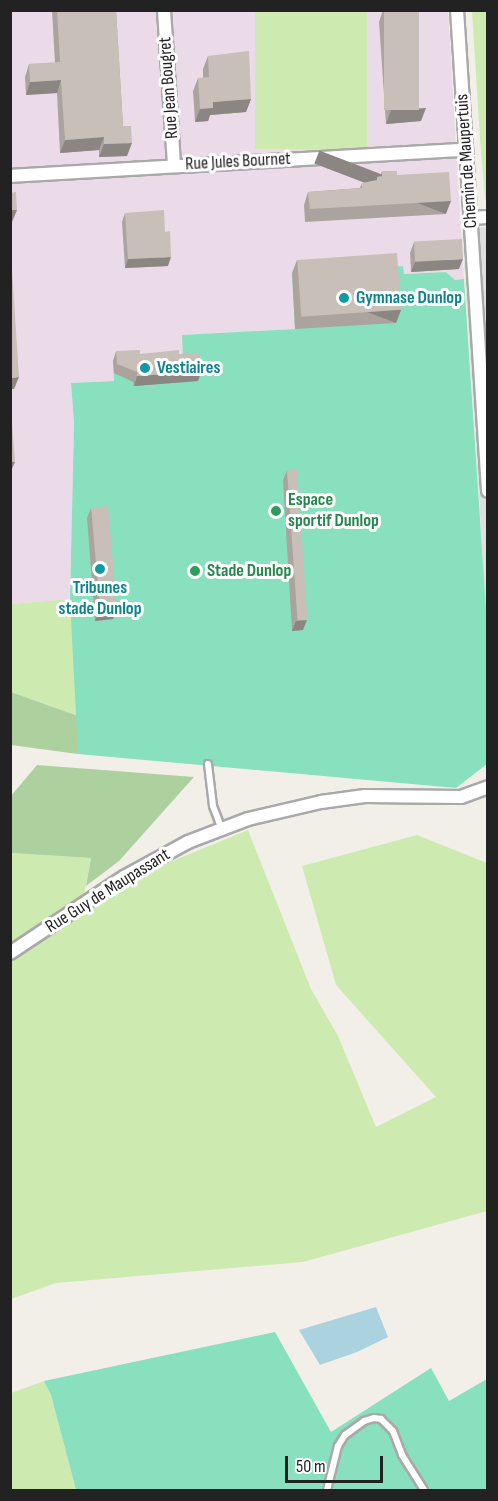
<!DOCTYPE html>
<html>
<head>
<meta charset="utf-8">
<style>
	body { margin:0 }
	#map { position:relative; width:498px; height:1501px; overflow:hidden; background:#f2efe9; font-family:"Sofia Sans Condensed",sans-serif }
	div>[style] { position:absolute }
	.residential>* { inset:0; background:#e0dfdf }
	.industrial>* { inset:0; background:#ebdbe8 }
	.grass>* { inset:0; background:#cdebb0; transform-origin:0 0 }
	.forest>* { inset:0; background:#add19e }
	.pitch>* { inset:0; background:#88e0be }
	.water>* { inset:0; background:#aad3df }
	.roads { filter:drop-shadow(2px 0 #a9a9a9) drop-shadow(-2px 0 #a9a9a9) drop-shadow(0 2px #a9a9a9) drop-shadow(0 -2px #a9a9a9) }
	.service>* { height:6px; margin:-3px; padding:0 3px; transform-origin:3px; border-radius:3px; background:#fff }
	.minor>* { height:12px; margin:-6px; padding:0 6px; transform-origin:6px; border-radius:6px; background:#fff }
	.wall>* { inset:0; background:#aba49e }
	.shaded-wall>* { inset:0; background:#8b8681; transform-origin:0 0 }
	.building>* { inset:0; background:#c7bfb8; transform-origin:0 0 }
	.dots>* { width:16px; height:16px; translate:-50% -50%; box-sizing:border-box; border:3px solid #fff; border-radius:50% }
	span { translate:-50% -50%; white-space:nowrap; text-align:center; line-height:1.15; -webkit-text-stroke:6px #fff; paint-order:stroke }
	.street-label { font-size:18px; color:#222 }
	.culture-label { font-size:18px; color:#0d838f; font-weight:700 }
	.left { translate:0 -50%; text-align:left }
	.leisure-label { font-size:18px; color:#27864d; font-weight:700 }
	.frame { position:absolute; inset:0; border:12px solid #222; pointer-events:none }
	.scale { position:absolute; left:285px; top:1456px; width:98px; height:27px; box-sizing:border-box; border:3px solid #222; border-top:0; padding-left:8px; font-size:18px; line-height:21px; white-space:nowrap; color:#222; -webkit-text-stroke:4px #fff; paint-order:stroke }
</style>
</head>
<body>
<div id="map">
	<div class="residential">
		<div style="clip-path:polygon(487px 227px,487px 624px,462px 228px)"></div>
	</div>
	<div class="industrial">
		<div style="clip-path:polygon(11px 11px,448px 11px,464px 279px,455px 280px,446px 272px,403px 274px,402px 266px,292px 274px,295px 329px,183px 335px,184px 359px,113px 361px,115px 381px,71px 383px,74px 423px,70px 599px,11px 604px)"></div>
	</div>
	<div class="grass">
		<div style="left:255px;top:11px;width:112px;height:138px"></div>
		<div style="clip-path:polygon(472px 11px,487px 11px,487px 201px,485px 199px,480px 139px)"></div>
		<div style="clip-path:polygon(70px 599px,78px 716px,11px 692px,11px 604px)"></div>
		<div style="clip-path:polygon(248px 830px,311px 989px,338px 1036px,376px 1127px,436px 1097px,336px 985px,302px 866px,417px 835px,487px 863px,487px 1211px,303px 1262px,56px 1283px,11px 1299px,10px 853px,91px 858px,80px 916px,170px 862px)"></div>
		<div style="clip-path:polygon(44px 1381px,51px 1395px,76px 1490px,11px 1490px,11px 1393px)"></div>
	</div>
	<div class="forest">
		<div style="clip-path:polygon(11px 692px,78px 716px,78px 754px,11px 745px)"></div>
		<div style="clip-path:polygon(37px 765px,194px 777px,119px 861px,86px 886px,91px 858px,11px 853px,11px 796px)"></div>
	</div>
	<div class="pitch">
		<div style="clip-path:polygon(403px 266px,404px 274px,446px 272px,455px 280px,464px 279px,487px 624px,487px 764px,456px 788px,78px 754px,70px 599px,74px 423px,71px 383px,114px 381px,113px 361px,183px 359px,182px 335px,295px 329px,292px 273px)"></div>
		<div style="clip-path:polygon(275px 1332px,331px 1432px,431px 1368px,449px 1401px,487px 1379px,487px 1490px,76px 1490px,51px 1395px,44px 1381px)"></div>
	</div>
	<div class="water">
		<div style="clip-path:polygon(376px 1307px,388px 1337px,357px 1352px,320px 1365px,299px 1330px)"></div>
	</div>
	<div class="roads">
		<div class="service">
			<div style="left:208px;top:764px;width:42px;rotate:83.2deg"></div>
			<div style="left:213px;top:806px;width:25px;rotate:69deg"></div>
			<div style="left:327px;top:1490px;width:45px;rotate:-76deg"></div>
			<div style="left:338px;top:1446px;width:13px;rotate:-58deg"></div>
			<div style="left:345px;top:1435px;width:24px;rotate:-36deg"></div>
			<div style="left:364px;top:1421px;width:10px;rotate:-17deg"></div>
			<div style="left:374px;top:1418px;width:7px;rotate:8deg"></div>
			<div style="left:381px;top:1419px;width:17px;rotate:45deg"></div>
			<div style="left:393px;top:1431px;width:26px;rotate:69deg"></div>
			<div style="left:402px;top:1455px;width:41px;rotate:57.8deg"></div>
		</div>
		<div class="minor">
			<div style="left:164px;top:10px;width:156px;rotate:86.3deg"></div>
			<div style="left:457px;top:10px;width:482px;rotate:86.3deg"></div>
			<div style="left:10px;top:176px;width:457px;rotate:-3.3deg"></div>
			<div style="left:470px;top:218px;width:18px;rotate:-3deg"></div>
			<div style="left:10px;top:953px;width:137px;rotate:-33.7deg"></div>
			<div style="left:124px;top:877px;width:73px;rotate:-28.7deg"></div>
			<div style="left:188px;top:842px;width:64px;rotate:-21deg"></div>
			<div style="left:248px;top:819px;width:75px;rotate:-13.1deg"></div>
			<div style="left:321px;top:802px;width:44px;rotate:-7.8deg"></div>
			<div style="left:365px;top:796px;width:96px;rotate:0.6deg"></div>
			<div style="left:461px;top:797px;width:29px;rotate:-20deg"></div>
		</div>
	</div>
	<div class="wall">
		<div style="clip-path:polygon(52px 10px,116px 10px,123px 126px,127px 156px,99px 157px,99px 150px,60px 153px,57px 93px,26px 95px,25px 77px,29px 64px,55px 63px)"></div>
		<div style="clip-path:polygon(383px 10px,384px 10px,421px 121px,386px 124px,379px 22px)"></div>
		<div style="clip-path:polygon(208px 56px,251px 99px,246px 112px,210px 115px,208px 121px,195px 122px,193px 91px,198px 78px,203px 78px,203px 69px)"></div>
		<div style="clip-path:polygon(382px 171px,397px 175px,446px 214px,305px 222px,304px 205px,308px 192px,360px 188px,362px 183px,376px 180px,377px 177px,380px 177px)"></div>
		<div style="clip-path:polygon(125px 213px,168px 266px,125px 268px,122px 222px)"></div>
		<div style="clip-path:polygon(414px 242px,459px 269px,411px 272px,410px 253px)"></div>
		<div style="clip-path:polygon(297px 260px,401px 310px,396px 323px,295px 329px,292px 273px)"></div>
		<div style="clip-path:polygon(116px 351px,140px 354px,179px 354px,201px 372px,198px 381px,134px 386px,133px 382px,114px 373px,113px 361px)"></div>
		<div style="clip-path:polygon(287px 470px,303px 630px,292px 631px,283px 480px)"></div>
		<div style="clip-path:polygon(91px 508px,117px 609px,113px 619px,95px 621px,87px 518px)"></div>
	</div>
	<div class="shaded-wall">
		<div style="clip-path:polygon(61px 80px,57px 93px,26px 95px,30px 82px)"></div>
		<div style="clip-path:polygon(251px 99px,246px 112px,210px 115px,208px 121px,195px 122px,200px 109px,213px 102px)"></div>
		<div style="clip-path:polygon(426px 108px,421px 121px,386px 124px,391px 110px)"></div>
		<div style="clip-path:polygon(104px 137px,99px 150px,60px 153px,65px 140px)"></div>
		<div style="clip-path:polygon(132px 143px,127px 156px,99px 157px,104px 144px)"></div>
		<div style="left:451px;top:201px;width:14px;height:141px;rotate:111deg"></div>
		<div style="clip-path:polygon(10px 210px,17px 210px,12px 222px,10px 222px)"></div>
		<div style="clip-path:polygon(171px 257px,168px 266px,125px 268px,128px 259px)"></div>
		<div style="clip-path:polygon(463px 259px,459px 269px,411px 272px,415px 262px)"></div>
		<div style="left:401px;top:310px;width:14px;height:101px;rotate:111deg"></div>
		<div style="clip-path:polygon(201px 372px,198px 381px,134px 386px,137px 376px)"></div>
		<div style="clip-path:polygon(19px 377px,14px 389px,10px 389px,10px 378px)"></div>
		<div style="clip-path:polygon(10px 462px,15px 462px,10px 473px)"></div>
		<div style="clip-path:polygon(117px 609px,113px 619px,95px 621px,99px 611px)"></div>
		<div style="clip-path:polygon(307px 620px,303px 630px,292px 631px,296px 621px)"></div>
	</div>
	<div class="building">
		<div style="clip-path:polygon(57px 10px,116px 10px,123px 126px,131px 126px,132px 143px,104px 144px,104px 137px,65px 140px,61px 80px,30px 82px,29px 64px,60px 62px)"></div>
		<div style="left:384px;top:10px;width:35px;height:100px"></div>
		<div style="clip-path:polygon(249px 51px,251px 99px,213px 102px,213px 108px,200px 109px,198px 78px,209px 77px,208px 56px)"></div>
		<div style="clip-path:polygon(382px 171px,397px 171px,397px 175px,449px 172px,451px 201px,310px 209px,308px 192px,362px 188px,362px 183px,377px 180px,377px 177px,382px 176px)"></div>
		<div style="clip-path:polygon(16px 192px,17px 210px,10px 210px,10px 193px)"></div>
		<div style="clip-path:polygon(164px 210px,165px 232px,170px 231px,171px 257px,128px 259px,125px 213px)"></div>
		<div style="clip-path:polygon(10px 239px,19px 377px,10px 378px)"></div>
		<div style="left:462px;top:239px;width:20px;height:48px;rotate:87deg"></div>
		<div style="left:397px;top:253px;width:57px;height:100px;rotate:86deg"></div>
		<div style="clip-path:polygon(140px 350px,140px 354px,179px 350px,179px 354px,200px 353px,201px 372px,137px 376px,137px 372px,117px 364px,116px 351px)"></div>
		<div style="clip-path:polygon(10px 423px,12px 423px,15px 462px,10px 462px)"></div>
		<div style="left:297px;top:469px;width:151px;height:10px;rotate:86deg"></div>
		<div style="left:108px;top:506px;width:103px;height:17px;rotate:85deg"></div>
	</div>
	<div class="dots">
		<div style="left:344px;top:298px;background:#0f9aa8"></div>
		<div style="left:145px;top:368px;background:#0f9aa8"></div>
		<div style="left:276px;top:511px;background:#2e9e5b"></div>
		<div style="left:100px;top:569px;background:#0f9aa8"></div>
		<div style="left:195px;top:571px;background:#2e9e5b"></div>
	</div>
	<div class="street-label">
		<span style="left:169px;top:88px;rotate:-94deg">Rue Jean Bougret</span>
		<span style="left:467px;top:161px;rotate:-94deg">Chemin de Maupertuis</span>
		<span style="left:238px;top:162px;rotate:-3deg">Rue Jules Bournet</span>
		<span style="left:108px;top:891px;rotate:-32deg">Rue Guy de Maupassant</span>
	</div>
	<div class="culture-label">
		<span class="left" style="left:356px;top:298px">Gymnase Dunlop</span>
		<span class="left" style="left:157px;top:368px">Vestiaires</span>
		<span style="left:100px;top:599px">Tribunes<br>stade Dunlop</span>
	</div>
	<div class="leisure-label">
		<span class="left" style="left:288px;top:511px">Espace<br>sportif Dunlop</span>
		<span class="left" style="left:207px;top:571px">Stade Dunlop</span>
	</div>
	<div class="frame"></div>
	<div class="scale">50 m</div>
</div>
</body>
</html>
